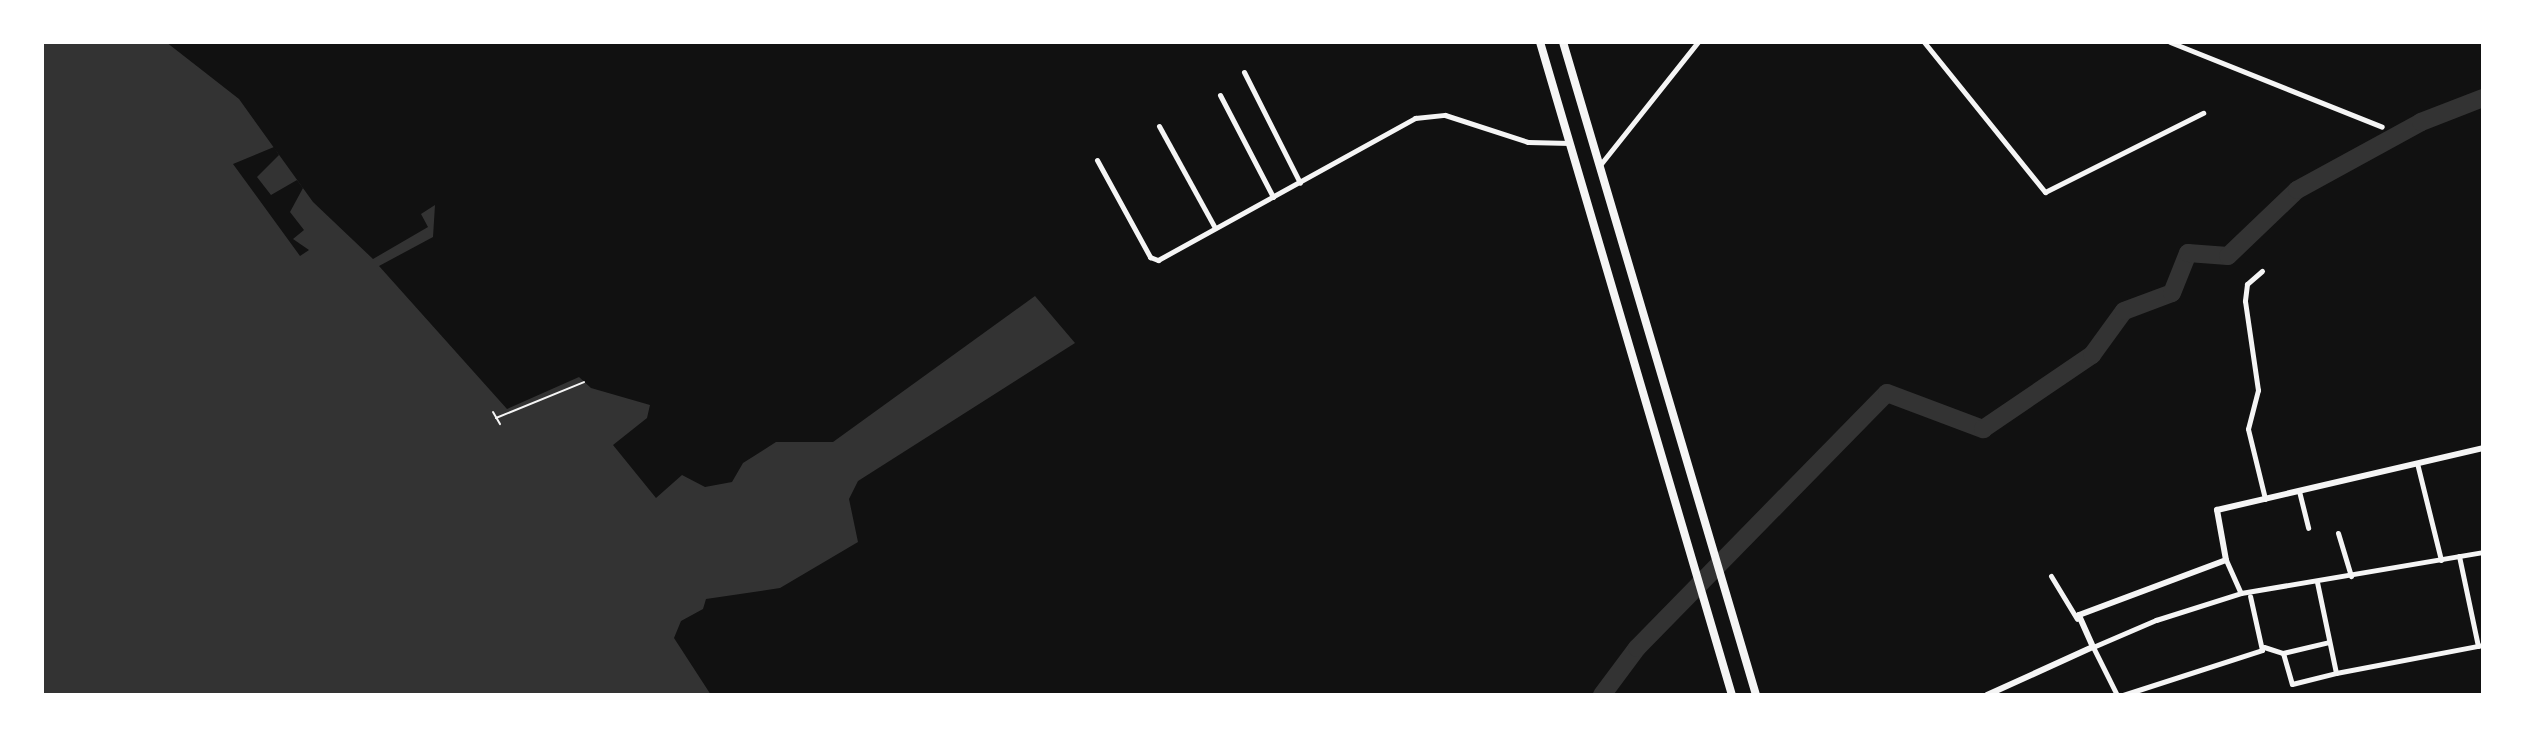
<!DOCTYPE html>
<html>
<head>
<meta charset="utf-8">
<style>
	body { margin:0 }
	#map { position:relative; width:2525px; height:737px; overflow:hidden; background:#111; font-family:"Fira Sans Condensed",sans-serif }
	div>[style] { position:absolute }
	.water>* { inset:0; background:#333 }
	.pier>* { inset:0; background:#111 }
	.river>* { height:18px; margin:-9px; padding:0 9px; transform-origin:9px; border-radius:9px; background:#333 }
	.path>* { height:2px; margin:-1px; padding:0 1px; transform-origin:1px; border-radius:1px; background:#f5f5f5 }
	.minor>* { height:5px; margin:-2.5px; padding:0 2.5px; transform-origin:2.5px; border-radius:2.5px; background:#f5f5f5 }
	.tertiary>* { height:6px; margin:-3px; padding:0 3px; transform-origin:3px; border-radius:3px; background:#f5f5f5 }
	.primary>* { height:8px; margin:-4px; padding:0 4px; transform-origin:4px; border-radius:4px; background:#f5f5f5 }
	span { translate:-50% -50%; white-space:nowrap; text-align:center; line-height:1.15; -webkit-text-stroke:6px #fff; paint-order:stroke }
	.frame { position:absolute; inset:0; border:44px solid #fff; pointer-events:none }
</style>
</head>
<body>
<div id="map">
	<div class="water">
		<div style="clip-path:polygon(42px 42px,166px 42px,239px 99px,313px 202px,373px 259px,428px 227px,421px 214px,435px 205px,433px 237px,379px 266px,507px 409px,579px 377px,591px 388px,650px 405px,647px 418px,613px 445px,656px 498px,682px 475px,705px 487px,732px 482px,743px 463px,776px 442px,833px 442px,1035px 296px,1075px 343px,858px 481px,849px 499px,858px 542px,780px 588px,706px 599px,703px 609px,681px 621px,674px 638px,711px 695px,42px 695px)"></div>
	</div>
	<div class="pier">
		<div style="clip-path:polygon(274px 147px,279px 155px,257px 177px,271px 195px,297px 180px,303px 188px,290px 212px,304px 230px,293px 239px,309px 250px,300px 256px,233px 164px)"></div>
	</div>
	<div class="river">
		<div style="left:1602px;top:695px;width:59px;rotate:-53.3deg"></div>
		<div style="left:1637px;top:648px;width:357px;rotate:-45.6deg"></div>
		<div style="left:1887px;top:393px;width:103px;rotate:20.6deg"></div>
		<div style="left:1983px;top:429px;width:132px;rotate:-34.2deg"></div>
		<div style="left:2092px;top:355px;width:54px;rotate:-54deg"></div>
		<div style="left:2124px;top:311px;width:51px;rotate:-20.6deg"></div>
		<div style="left:2172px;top:293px;width:43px;rotate:-68.2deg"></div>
		<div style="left:2188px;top:253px;width:40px;rotate:4.3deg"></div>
		<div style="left:2228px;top:256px;width:95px;rotate:-43.7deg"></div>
		<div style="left:2297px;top:190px;width:141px;rotate:-28.7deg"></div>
		<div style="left:2421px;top:122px;width:66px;rotate:-21.2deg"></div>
	</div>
	<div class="path">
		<div style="left:493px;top:412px;width:14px;rotate:60deg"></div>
		<div style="left:496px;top:418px;width:95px;rotate:-22.2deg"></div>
	</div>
	<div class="minor">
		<div style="left:1924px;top:42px;width:193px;rotate:51.1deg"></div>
		<div style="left:2045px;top:192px;width:177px;rotate:-26.6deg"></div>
		<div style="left:2170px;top:42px;width:228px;rotate:21.8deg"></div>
		<div style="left:1244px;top:72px;width:124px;rotate:63.2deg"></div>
		<div style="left:1220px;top:95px;width:115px;rotate:62.5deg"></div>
		<div style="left:1159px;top:126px;width:116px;rotate:61.2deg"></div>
		<div style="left:1097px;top:160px;width:111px;rotate:61.3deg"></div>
		<div style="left:1150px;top:257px;width:9px;rotate:21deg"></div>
		<div style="left:1158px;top:260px;width:294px;rotate:-28.9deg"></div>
		<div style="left:1415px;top:118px;width:30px;rotate:-6deg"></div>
		<div style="left:1445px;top:115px;width:87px;rotate:18deg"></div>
		<div style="left:1528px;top:142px;width:42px;rotate:1.4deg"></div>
		<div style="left:1600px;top:165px;width:157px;rotate:-51.5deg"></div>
		<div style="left:2262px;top:271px;width:20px;rotate:139deg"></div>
		<div style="left:2247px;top:284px;width:17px;rotate:97deg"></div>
		<div style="left:2245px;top:301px;width:90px;rotate:81.7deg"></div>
		<div style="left:2258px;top:390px;width:40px;rotate:104.4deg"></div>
		<div style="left:2248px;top:429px;width:72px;rotate:76.3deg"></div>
		<div style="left:2417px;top:463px;width:100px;rotate:76.1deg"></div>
		<div style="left:2299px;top:491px;width:38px;rotate:76deg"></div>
		<div style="left:2338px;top:533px;width:45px;rotate:73.2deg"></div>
		<div style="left:2459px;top:556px;width:92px;rotate:78.1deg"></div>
		<div style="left:2226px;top:560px;width:36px;rotate:66deg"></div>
		<div style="left:2051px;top:576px;width:50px;rotate:58.8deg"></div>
		<div style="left:2317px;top:582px;width:93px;rotate:78.2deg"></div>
		<div style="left:2336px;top:673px;width:150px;rotate:-10.8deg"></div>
		<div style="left:2264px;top:647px;width:20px;rotate:18deg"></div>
		<div style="left:2283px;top:653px;width:47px;rotate:-13.4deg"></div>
		<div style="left:2283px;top:653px;width:32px;rotate:74deg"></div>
		<div style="left:2292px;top:684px;width:45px;rotate:-14deg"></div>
		<div style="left:2117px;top:695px;width:54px;rotate:-116.6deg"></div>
		<div style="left:2093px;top:647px;width:69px;rotate:-23.2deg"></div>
		<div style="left:2156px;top:620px;width:89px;rotate:-17.6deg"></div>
		<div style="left:2241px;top:593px;width:245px;rotate:-9.6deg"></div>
		<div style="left:2123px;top:695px;width:146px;rotate:-17.9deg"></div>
		<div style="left:2262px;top:650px;width:55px;rotate:-102.5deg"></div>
	</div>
	<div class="tertiary">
		<div style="left:1987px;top:695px;width:116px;rotate:-24.4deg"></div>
		<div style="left:2093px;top:647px;width:35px;rotate:-114deg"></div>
		<div style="left:2079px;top:615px;width:157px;rotate:-20.5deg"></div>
		<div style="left:2226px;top:560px;width:51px;rotate:-100.2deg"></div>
		<div style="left:2217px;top:510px;width:273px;rotate:-13.1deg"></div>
	</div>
	<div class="primary">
		<div style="left:1540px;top:42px;width:681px;rotate:73.62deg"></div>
		<div style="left:1563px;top:42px;width:681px;rotate:73.53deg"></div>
	</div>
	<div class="frame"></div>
</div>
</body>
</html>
